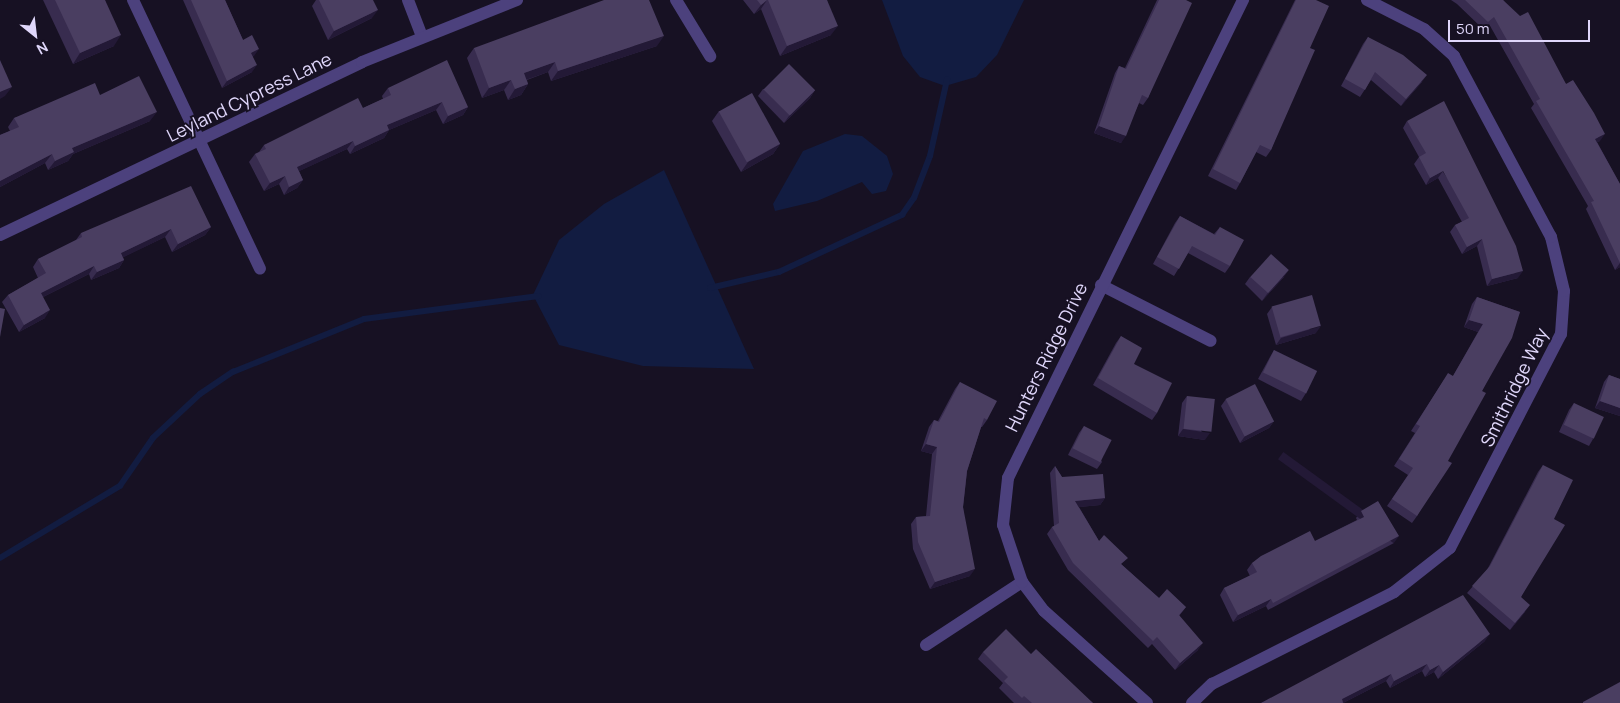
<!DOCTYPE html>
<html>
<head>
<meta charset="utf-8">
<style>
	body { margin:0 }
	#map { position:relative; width:1620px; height:703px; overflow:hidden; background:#171123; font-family:Manrope,sans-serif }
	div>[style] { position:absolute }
	.water>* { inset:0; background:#121c41 }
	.stream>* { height:5.5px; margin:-2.75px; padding:0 2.75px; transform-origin:2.75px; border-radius:2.75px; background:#121c41 }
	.minor>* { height:12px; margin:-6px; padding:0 6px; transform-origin:6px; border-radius:6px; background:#4c417d }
	.wall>* { inset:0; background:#382c4f }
	.shaded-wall>* { inset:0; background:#231936; transform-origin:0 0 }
	.building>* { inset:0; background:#4a3e61; transform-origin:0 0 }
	span { translate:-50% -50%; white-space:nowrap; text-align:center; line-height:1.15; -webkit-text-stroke:4px #171123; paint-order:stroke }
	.street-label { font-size:18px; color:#e0d7fb }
	.north { position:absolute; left:10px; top:10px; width:50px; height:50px; -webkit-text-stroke:4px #171123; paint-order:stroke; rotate:151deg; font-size:14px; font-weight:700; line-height:20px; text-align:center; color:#e0d7fb }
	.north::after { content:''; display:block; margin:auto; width:18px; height:22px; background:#e0d7fb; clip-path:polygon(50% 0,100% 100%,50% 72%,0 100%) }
	.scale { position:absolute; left:1448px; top:20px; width:142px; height:22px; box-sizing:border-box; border:2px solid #e0d7fb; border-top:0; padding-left:6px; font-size:15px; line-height:18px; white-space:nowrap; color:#e0d7fb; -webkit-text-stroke:4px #171123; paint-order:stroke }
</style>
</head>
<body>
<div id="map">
	<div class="water">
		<div style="clip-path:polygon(882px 0,1024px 0,997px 55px,976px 77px,945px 86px,920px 77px,903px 56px)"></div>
		<div style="clip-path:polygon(845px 134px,862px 136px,887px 156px,893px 174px,886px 191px,872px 194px,862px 182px,817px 201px,775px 211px,773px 204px,803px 151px)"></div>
		<div style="clip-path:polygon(664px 170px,754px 369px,643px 366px,559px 345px,533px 295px,559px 240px,604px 204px)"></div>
	</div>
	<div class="stream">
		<div style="left:710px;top:288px;width:71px;rotate:-13.1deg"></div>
		<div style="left:779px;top:272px;width:136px;rotate:-24.9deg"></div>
		<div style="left:902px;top:215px;width:21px;rotate:-55deg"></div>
		<div style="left:914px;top:198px;width:45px;rotate:-69.1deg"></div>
		<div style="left:930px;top:156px;width:78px;rotate:-77.4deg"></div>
		<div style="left:0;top:558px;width:140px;rotate:-31deg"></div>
		<div style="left:120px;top:486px;width:58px;rotate:-55.5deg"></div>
		<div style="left:153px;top:438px;width:64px;rotate:-43.1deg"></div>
		<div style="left:200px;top:394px;width:40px;rotate:-34deg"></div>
		<div style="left:233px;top:372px;width:141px;rotate:-22deg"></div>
		<div style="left:364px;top:319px;width:176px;rotate:-7.5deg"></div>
	</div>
	<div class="minor">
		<div style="left:133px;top:0;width:297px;rotate:64.7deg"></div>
		<div style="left:408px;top:0;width:39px;rotate:69deg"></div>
		<div style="left:676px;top:0;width:66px;rotate:58.7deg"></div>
		<div style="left:0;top:235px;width:401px;rotate:-25.5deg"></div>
		<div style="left:362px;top:62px;width:167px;rotate:-21.8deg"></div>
		<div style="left:1101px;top:285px;width:123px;rotate:27deg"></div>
		<div style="left:926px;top:645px;width:115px;rotate:-33.3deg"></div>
		<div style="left:1147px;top:703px;width:138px;rotate:-138.2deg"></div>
		<div style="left:1044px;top:611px;width:36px;rotate:-127deg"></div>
		<div style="left:1022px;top:582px;width:60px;rotate:-108.4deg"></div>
		<div style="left:1003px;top:525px;width:47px;rotate:-83.9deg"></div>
		<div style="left:1008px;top:478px;width:533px;rotate:-63.82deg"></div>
		<div style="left:1192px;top:703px;width:28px;rotate:-44deg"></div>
		<div style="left:1212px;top:684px;width:204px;rotate:-26.8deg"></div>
		<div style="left:1394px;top:592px;width:71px;rotate:-38.2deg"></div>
		<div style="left:1450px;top:548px;width:241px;rotate:-62.6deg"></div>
		<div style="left:1561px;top:334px;width:43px;rotate:-86deg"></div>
		<div style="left:1564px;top:291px;width:56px;rotate:-103.5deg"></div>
		<div style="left:1551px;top:237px;width:205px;rotate:-118.2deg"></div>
		<div style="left:1454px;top:56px;width:40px;rotate:-138deg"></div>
		<div style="left:1424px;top:29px;width:64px;rotate:-153deg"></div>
	</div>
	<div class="wall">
		<div style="clip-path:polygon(43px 0,105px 0,114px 46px,73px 64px)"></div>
		<div style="clip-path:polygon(183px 0,225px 0,243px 40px,254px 56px,253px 56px,252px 72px,222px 88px)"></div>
		<div style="clip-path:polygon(316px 0,373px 0,372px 18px,328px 40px,312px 6px)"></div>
		<div style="clip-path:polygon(743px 0,827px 0,831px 35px,780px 56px,761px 9px,754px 14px)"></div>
		<div style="clip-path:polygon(1157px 0,1186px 0,1148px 98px,1143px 105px,1139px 103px,1121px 143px,1094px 133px,1115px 73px,1119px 66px,1125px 68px)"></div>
		<div style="clip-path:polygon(1295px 0,1316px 0,1310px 48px,1271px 150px,1266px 157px,1256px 152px,1240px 183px,1236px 190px,1208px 176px)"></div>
		<div style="clip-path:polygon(1451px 0,1503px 0,1566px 84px,1600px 141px,1597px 142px,1620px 184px,1620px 267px,1615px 270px,1586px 209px,1588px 206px,1531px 108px,1534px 104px,1489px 24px,1483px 29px,1457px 4px)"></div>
		<div style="clip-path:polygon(1368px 37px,1422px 82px,1401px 106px,1371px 80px,1360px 97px,1341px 86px,1363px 44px)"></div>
		<div style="clip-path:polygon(657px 46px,551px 81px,548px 72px,527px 80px,528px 84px,521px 95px,508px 100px,504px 90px,482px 98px,467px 58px,474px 48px)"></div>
		<div style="clip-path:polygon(388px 88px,468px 107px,463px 115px,443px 124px,436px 110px,389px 130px,384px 138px,350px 154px,347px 149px,299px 171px,303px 180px,297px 188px,284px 195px,279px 184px,264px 191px,249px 162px,255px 154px,259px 152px,264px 145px,363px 108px,383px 99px,382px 96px)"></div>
		<div style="clip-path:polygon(763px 89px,815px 90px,810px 98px,784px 123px,758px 96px)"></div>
		<div style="clip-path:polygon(100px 95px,150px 121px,73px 154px,68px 161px,48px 170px,45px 163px,0 187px,0 135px,10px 131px,8px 127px,14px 118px)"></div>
		<div style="clip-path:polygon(719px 111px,780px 144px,773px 154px,741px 172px,712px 121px)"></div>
		<div style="clip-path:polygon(1407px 121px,1518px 278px,1487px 286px,1477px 246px,1462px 254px,1450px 232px,1455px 225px,1462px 222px,1438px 178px,1426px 185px,1414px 164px,1419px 157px,1403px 128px)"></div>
		<div style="clip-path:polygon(1180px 216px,1214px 234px,1220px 227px,1230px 266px,1225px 273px,1188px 253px,1174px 276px,1153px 264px,1175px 223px)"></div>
		<div style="clip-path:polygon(211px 227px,205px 235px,172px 252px,165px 237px,123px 257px,124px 260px,119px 268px,91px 280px,89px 274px,43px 297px,45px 318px,19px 332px,2px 302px,8px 295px,38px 278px,33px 267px,38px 259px,76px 240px,81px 233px)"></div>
		<div style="clip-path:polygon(1250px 277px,1284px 277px,1262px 301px,1245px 284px)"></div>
		<div style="clip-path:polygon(1477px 297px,1520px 312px,1482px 391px,1417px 516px,1412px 523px,1387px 506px,1408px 475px,1394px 466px,1415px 433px,1411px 431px,1444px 380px,1453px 376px,1478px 332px,1464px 327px,1472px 304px)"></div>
		<div style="clip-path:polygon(1272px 307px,1316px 333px,1276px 345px,1267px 314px)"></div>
		<div style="clip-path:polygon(1121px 336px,1157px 413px,1152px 420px,1093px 385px,1116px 343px)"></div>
		<div style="clip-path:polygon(1274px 350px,1306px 393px,1301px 401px,1258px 379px,1270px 357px)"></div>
		<div style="clip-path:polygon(1609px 375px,1620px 379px,1620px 416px,1595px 408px,1604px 382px)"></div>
		<div style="clip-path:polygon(960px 382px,987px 420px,982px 427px,981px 427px,967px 471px,963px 507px,970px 576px,930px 589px,913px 549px,911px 524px,916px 517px,926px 516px,932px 454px,921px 451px,929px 427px,934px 420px,938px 421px,955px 389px)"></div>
		<div style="clip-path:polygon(1187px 396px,1205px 440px,1178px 436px,1182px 403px)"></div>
		<div style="clip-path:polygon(1226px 399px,1274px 421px,1269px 428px,1240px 443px,1221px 406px)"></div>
		<div style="clip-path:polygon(1574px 403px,1593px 439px,1589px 446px,1559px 432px,1569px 410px)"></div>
		<div style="clip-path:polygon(1084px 426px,1102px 462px,1097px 469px,1068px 455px,1079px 433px)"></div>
		<div style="clip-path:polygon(1543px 465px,1554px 519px,1521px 597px,1525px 612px,1510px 630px,1467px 593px,1487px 570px,1538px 472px)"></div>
		<div style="clip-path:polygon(1055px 466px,1062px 477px,1105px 498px,1100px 505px,1079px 507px,1099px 541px,1122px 565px,1159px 598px,1186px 607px,1179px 616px,1198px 650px,1175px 670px,1152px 644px,1148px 648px,1068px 570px,1047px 534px,1052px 527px,1054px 526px,1050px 473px)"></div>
		<div style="clip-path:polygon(1361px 511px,1394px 543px,1268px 610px,1266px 606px,1233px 622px,1220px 595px,1224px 588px,1250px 576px,1247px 570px,1252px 563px,1315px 541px,1357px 520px,1356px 518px)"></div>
		<div style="clip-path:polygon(1485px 641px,1438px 679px,1434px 672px,1425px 677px,1422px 671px,1390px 688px,1386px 681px,1343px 703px,1261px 703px)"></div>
		<div style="clip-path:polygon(983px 652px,1031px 654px,1093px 703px,1014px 703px,999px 688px,1003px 683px,978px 659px)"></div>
	</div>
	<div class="shaded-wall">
		<div style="clip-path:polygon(767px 0,761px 9px,754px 14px,761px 5px)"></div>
		<div style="clip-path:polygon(378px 10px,372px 18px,328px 40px,334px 31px)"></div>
		<div style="clip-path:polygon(838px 26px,831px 35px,780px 56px,787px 46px)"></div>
		<div style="clip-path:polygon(121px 35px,114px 46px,73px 64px,80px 53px)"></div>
		<div style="clip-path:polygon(664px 36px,657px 46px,551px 81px,558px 71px)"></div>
		<div style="clip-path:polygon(259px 49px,254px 56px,246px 60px,251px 53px)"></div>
		<div style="clip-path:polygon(555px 62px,548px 72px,517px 83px,524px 73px)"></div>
		<div style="clip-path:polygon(257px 65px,252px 72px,222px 88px,227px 81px)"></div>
		<div style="clip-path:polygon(1427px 75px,1422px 82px,1401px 106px,1406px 99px)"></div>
		<div style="clip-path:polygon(511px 80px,504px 90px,482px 98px,489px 88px)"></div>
		<div style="clip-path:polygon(528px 84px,521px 95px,508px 100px,515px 89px)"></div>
		<div style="clip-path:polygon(12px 87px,5px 96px,0 99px,0 92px)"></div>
		<div style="clip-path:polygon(815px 90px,810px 98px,784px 123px,789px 116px)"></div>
		<div style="clip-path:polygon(442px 102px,436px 110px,382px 133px,387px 125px)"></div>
		<div style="clip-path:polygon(468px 107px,463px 115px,443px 124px,448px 116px)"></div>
		<div style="clip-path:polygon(157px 112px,150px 121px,73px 154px,68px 161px,48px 170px,55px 161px,72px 148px)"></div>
		<div style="clip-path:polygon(1099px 126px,1126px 136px,1121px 143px,1094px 133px)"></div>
		<div style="clip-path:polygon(389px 130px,384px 138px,350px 154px,355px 146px)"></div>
		<div style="clip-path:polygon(1605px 134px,1600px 141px,1590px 146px,1595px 139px)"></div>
		<div style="clip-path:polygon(353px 141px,347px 149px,291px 175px,297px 167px)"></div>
		<div style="clip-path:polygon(780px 144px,773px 154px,741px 172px,748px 162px)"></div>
		<div style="clip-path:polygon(52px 154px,45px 163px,0 187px,0 181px)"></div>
		<div style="clip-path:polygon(1443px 171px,1438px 178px,1426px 185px,1430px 178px)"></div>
		<div style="clip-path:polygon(285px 176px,279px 184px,264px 191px,270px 183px)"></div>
		<div style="clip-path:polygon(303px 180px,297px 188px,284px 195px,289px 187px)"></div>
		<div style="clip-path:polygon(211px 227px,205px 235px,172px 252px,178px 244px)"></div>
		<div style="clip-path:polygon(171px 229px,165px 237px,116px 261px,121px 253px)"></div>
		<div style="clip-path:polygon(1482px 239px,1477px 246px,1462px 254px,1467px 247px)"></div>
		<div style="clip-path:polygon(124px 260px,119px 268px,91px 280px,97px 272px)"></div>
		<div style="clip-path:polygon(1620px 263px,1620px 267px,1615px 270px)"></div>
		<div style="clip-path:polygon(94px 266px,89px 274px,35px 301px,41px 293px)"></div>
		<div style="clip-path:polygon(1289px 270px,1284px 277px,1262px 301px,1267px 294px)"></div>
		<div style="clip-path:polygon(1523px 271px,1518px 278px,1487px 286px,1492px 279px)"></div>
		<div style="clip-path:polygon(50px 310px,45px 318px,19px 332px,24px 325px)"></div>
		<div style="clip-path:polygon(1469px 320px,1483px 324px,1478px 332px,1464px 327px)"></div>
		<div style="clip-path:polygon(1321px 326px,1316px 333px,1276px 345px,1281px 338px)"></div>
		<div style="clip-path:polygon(1600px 401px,1620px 408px,1620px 416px,1595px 408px)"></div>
		<div style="clip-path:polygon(1274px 421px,1269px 428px,1240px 443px,1245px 436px)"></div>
		<div style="clip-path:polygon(1183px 429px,1210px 433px,1205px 440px,1178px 436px)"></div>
		<div style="clip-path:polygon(926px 444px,937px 447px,932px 454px,921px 451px)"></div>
		<div style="clip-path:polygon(1105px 498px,1100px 505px,1070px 508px,1075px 501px)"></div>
		<div style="left:1399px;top:536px;width:9px;height:143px;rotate:126deg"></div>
		<div style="clip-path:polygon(975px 569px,970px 576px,930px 589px,935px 582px)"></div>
		<div style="clip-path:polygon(1271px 599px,1266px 606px,1233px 622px,1238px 615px)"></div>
		<div style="clip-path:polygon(1530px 605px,1525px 612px,1510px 630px,1515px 623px)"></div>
		<div style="clip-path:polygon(1490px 634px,1485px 641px,1438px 679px,1443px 672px)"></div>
		<div style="clip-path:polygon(1203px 643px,1198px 650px,1175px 670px,1180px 663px)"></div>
		<div style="clip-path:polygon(1427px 664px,1422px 671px,1390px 688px,1394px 681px)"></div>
		<div style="clip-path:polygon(1439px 665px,1434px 672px,1425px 677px,1430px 670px)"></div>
		<div style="clip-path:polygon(1391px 674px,1386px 681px,1343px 703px,1342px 699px)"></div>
	</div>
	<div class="building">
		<div style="clip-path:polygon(55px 0,105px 0,121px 35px,80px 53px)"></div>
		<div style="clip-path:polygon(191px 0,225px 0,243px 40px,252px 35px,259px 49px,251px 53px,257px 65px,227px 81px)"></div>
		<div style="clip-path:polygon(319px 0,373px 0,378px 10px,334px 31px)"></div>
		<div style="clip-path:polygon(604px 0,649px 0,664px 36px,558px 71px,555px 62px,524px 73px,528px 84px,515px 89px,511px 80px,489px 88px,474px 48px)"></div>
		<div style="clip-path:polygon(757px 0,767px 0,761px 5px)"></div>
		<div style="clip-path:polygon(768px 0,827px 0,838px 26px,787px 46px)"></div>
		<div style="clip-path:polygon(1159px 0,1186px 0,1192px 3px,1148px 98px,1142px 95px,1126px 136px,1099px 126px,1119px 66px,1126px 69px)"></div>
		<div style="clip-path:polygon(1296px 0,1316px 0,1329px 6px,1310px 48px,1315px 50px,1271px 150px,1260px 145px,1240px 183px,1213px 169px)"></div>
		<div style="clip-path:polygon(1465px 0,1503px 0,1520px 16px,1528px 12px,1566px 84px,1573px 80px,1594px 113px,1605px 134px,1595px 139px,1620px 184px,1620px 263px,1591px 202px,1594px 201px,1536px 101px,1540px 99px,1494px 17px,1488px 22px)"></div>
		<div style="clip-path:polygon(1368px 37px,1403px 55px,1427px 75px,1406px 99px,1375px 72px,1365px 90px,1345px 79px)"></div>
		<div style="clip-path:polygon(0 60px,12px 87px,0 92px)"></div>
		<div style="clip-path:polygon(447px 60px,468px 107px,448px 116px,442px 102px,387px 125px,389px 130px,355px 146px,353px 141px,297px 167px,303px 180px,289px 187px,285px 176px,270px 183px,255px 154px,266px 149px,264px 145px,358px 98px,363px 108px,391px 95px,388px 88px)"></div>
		<div style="left:789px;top:64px;width:37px;height:36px;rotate:45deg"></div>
		<div style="clip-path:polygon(139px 76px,157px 112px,72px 148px,74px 152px,55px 161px,52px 154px,0 181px,0 135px,19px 127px,14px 118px,95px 83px,100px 95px)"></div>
		<div style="left:752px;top:93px;width:58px;height:38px;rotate:61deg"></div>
		<div style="clip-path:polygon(1444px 101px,1516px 246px,1523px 271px,1492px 279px,1482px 239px,1467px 247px,1455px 225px,1469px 218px,1443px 171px,1430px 178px,1419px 157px,1426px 153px,1407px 121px)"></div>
		<div style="clip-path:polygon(191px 186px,211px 227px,178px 244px,171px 229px,121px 253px,124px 260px,97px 272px,94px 266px,41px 293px,50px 310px,24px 325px,8px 295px,46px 273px,38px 259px,82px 237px,81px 233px)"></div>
		<div style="clip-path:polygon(1180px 216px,1215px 235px,1220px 227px,1244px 240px,1230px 266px,1192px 246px,1179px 269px,1157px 257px)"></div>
		<div style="left:1271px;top:254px;width:24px;height:31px;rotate:42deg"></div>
		<div style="left:1312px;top:295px;width:32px;height:42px;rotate:74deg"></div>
		<div style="clip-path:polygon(1477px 297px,1520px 312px,1512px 338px,1482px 391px,1486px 393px,1448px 461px,1452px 463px,1417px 516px,1392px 499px,1413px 468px,1399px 459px,1420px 426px,1416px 424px,1448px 373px,1453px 376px,1483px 324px,1469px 320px)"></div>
		<div style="clip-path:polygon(0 308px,5px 309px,0 337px)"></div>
		<div style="clip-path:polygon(1121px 336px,1142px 348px,1134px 364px,1172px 383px,1157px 413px,1098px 378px)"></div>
		<div style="left:1274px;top:350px;width:48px;height:25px;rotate:26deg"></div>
		<div style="clip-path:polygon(1609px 375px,1620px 379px,1620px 408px,1600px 401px)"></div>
		<div style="clip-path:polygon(960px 382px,997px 401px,987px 420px,984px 418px,967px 471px,963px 507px,975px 569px,935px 582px,918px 542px,916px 517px,930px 516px,937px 447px,926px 444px,934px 420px,939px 422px)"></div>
		<div style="left:1255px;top:384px;width:42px;height:33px;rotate:63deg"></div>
		<div style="left:1187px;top:396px;width:28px;height:33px;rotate:6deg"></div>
		<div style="left:1574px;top:403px;width:33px;height:24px;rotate:25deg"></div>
		<div style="left:1084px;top:426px;width:31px;height:25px;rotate:27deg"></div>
		<div style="clip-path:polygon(1543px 465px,1573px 480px,1554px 519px,1565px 525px,1521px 597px,1530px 605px,1515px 623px,1472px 586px,1490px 566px)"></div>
		<div style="clip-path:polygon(1055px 466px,1062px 477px,1103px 474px,1105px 498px,1075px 501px,1099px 541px,1104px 535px,1128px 558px,1121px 564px,1159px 598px,1167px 589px,1186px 607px,1179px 615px,1203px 643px,1180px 663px,1157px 637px,1153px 641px,1073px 563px,1052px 527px,1059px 523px)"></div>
		<div style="clip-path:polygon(1378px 501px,1399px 536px,1273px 603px,1271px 599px,1238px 615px,1224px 588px,1257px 572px,1252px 563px,1261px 556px,1310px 531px,1315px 541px,1364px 517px,1361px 511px)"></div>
		<div style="clip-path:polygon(1463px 595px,1490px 634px,1443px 672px,1439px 665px,1430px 670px,1427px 664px,1394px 681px,1391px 674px,1342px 699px,1343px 703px,1261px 703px)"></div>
		<div style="clip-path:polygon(1006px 629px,1031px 654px,1036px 649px,1093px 703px,1032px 703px,1024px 696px,1022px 698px,1004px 681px,1008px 677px,983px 652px)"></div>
		<div style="clip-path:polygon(1620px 682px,1620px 703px,1583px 703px,1583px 702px)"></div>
	</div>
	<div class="street-label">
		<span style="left:249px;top:97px;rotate:-26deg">Leyland Cypress Lane</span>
		<span style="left:1046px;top:357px;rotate:-64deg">Hunters Ridge Drive</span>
		<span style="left:1514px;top:387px;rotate:-64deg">Smithridge Way</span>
	</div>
	<div class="north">N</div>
	<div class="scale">50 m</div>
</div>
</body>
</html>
